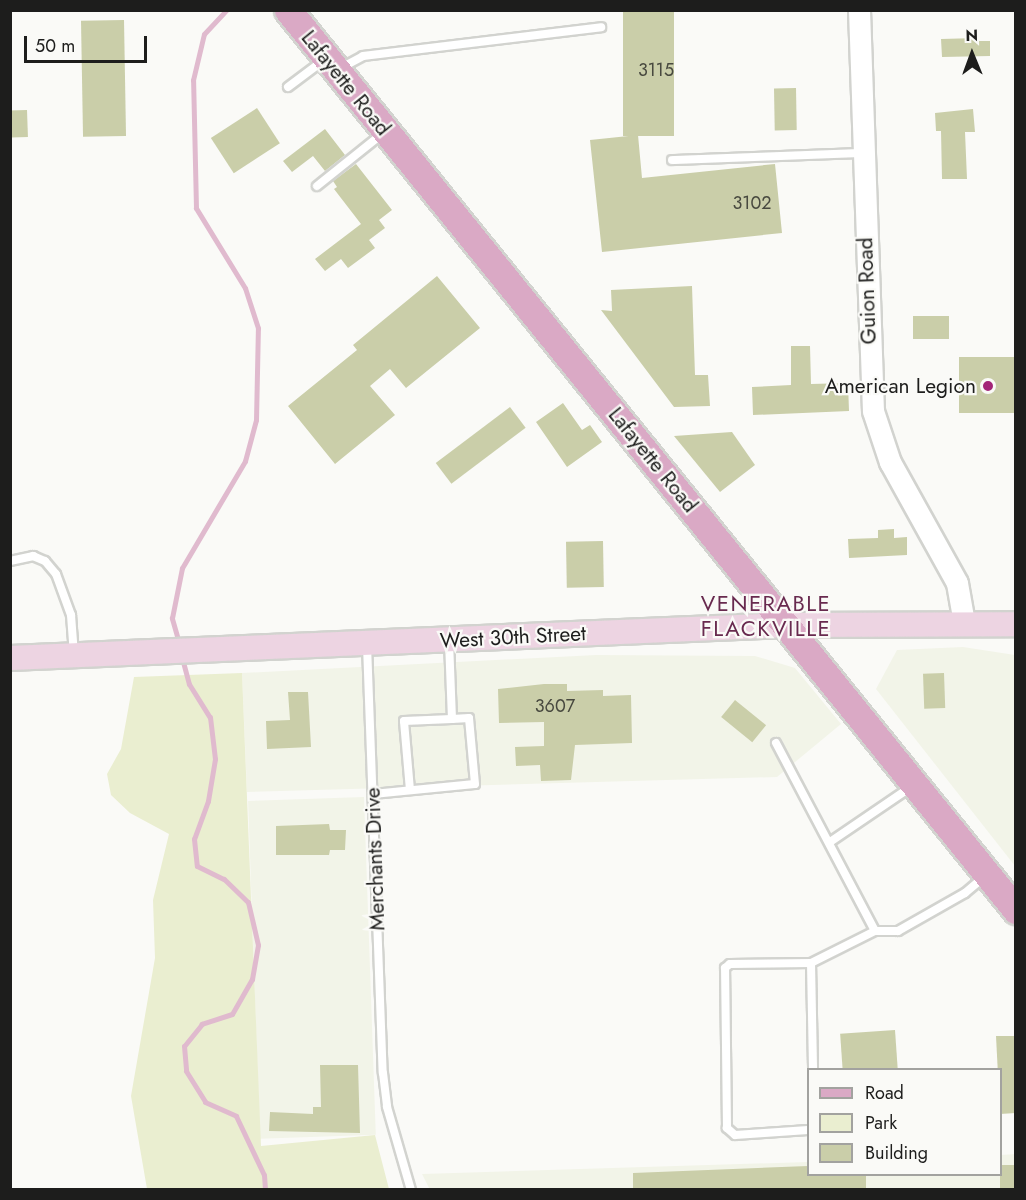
<!DOCTYPE html>
<html>
<head>
<meta charset="utf-8">
<style>
	body { margin:0 }
	#map { position:relative; width:1026px; height:1200px; overflow:hidden; background:#fafaf7; font-family:Jost,sans-serif }
	div>[style] { position:absolute }
	.built>* { inset:0; background:#f2f4e8; transform-origin:0 0 }
	.green>* { inset:0; background:#eaeed0 }
	.stream>* { height:5px; margin:-2.5px; padding:0 2.5px; transform-origin:2.5px; border-radius:2.5px; background:#e0bace }
	.building>* { inset:0; background:#cacea9; transform-origin:0 0 }
	.roads { filter:drop-shadow(2px 0 #d2d3cf) drop-shadow(-2px 0 #d2d3cf) drop-shadow(0 2px #d2d3cf) drop-shadow(0 -2px #d2d3cf) }
	.service>* { height:8px; margin:-4px; padding:0 4px; transform-origin:4px; border-radius:4px; background:#fff }
	.tertiary>* { height:21px; margin:-10.5px; padding:0 10.5px; transform-origin:10.5px; border-radius:10.5px; background:#fff }
	.secondary>* { height:24px; margin:-12px; padding:0 12px; transform-origin:12px; border-radius:12px; background:#edd4e2 }
	.primary>* { height:27px; margin:-13.5px; padding:0 13.5px; transform-origin:13.5px; border-radius:13.5px; background:#daa9c5 }
	.dots>* { width:16px; height:16px; translate:-50% -50%; box-sizing:border-box; border:3px solid #fafaf7; border-radius:50% }
	span { translate:-50% -50%; white-space:nowrap; text-align:center; line-height:1.15; -webkit-text-stroke:4.5px #fafaf7; paint-order:stroke }
	.number-label { font-size:18px; color:#48493f }
	.number-label span { -webkit-text-stroke-width:0 }
	.street-label { font-size:21px; color:#1d1d1c }
	.poi-label { font-size:21px; color:#1d1d1c }
	.right { translate:-100% -50%; text-align:right }
	.neighbourhood-label { font-size:22px; color:#682a4f; letter-spacing:1.5px }
	.frame { position:absolute; inset:0; border:12px solid #1d1d1c; pointer-events:none }
	.legend { position:absolute; left:807px; top:1068px; width:195px; height:108px; box-sizing:border-box; background:#fafaf7; border:2px solid #a2a29f; margin:0; padding:8px 10px; list-style:none; font-size:18px; color:#1d1d1c }
	.legend li { display:flex; align-items:center; gap:12px; height:30px }
	.legend b { width:30px; border:2px solid #a2a29f }
	.north { position:absolute; left:942px; top:24px; width:60px; height:60px; -webkit-text-stroke:4px #fafaf7; paint-order:stroke; rotate:359deg; font-size:16px; font-weight:700; line-height:24px; text-align:center; color:#1d1d1c }
	.north::after { content:''; display:block; margin:auto; width:21px; height:27px; background:#1d1d1c; clip-path:polygon(50% 0,100% 100%,50% 72%,0 100%) }
	.scale { position:absolute; left:24px; top:36px; width:123px; height:27px; box-sizing:border-box; border:3px solid #1d1d1c; border-top:0; padding-left:8px; font-size:18px; line-height:21px; white-space:nowrap; color:#1d1d1c; -webkit-text-stroke:4px #fafaf7; paint-order:stroke }
</style>
</head>
<body>
<div id="map">
	<div class="built">
		<div style="clip-path:polygon(963px 647px,1015px 655px,1015px 866px,876px 689px,897px 650px)"></div>
		<div style="clip-path:polygon(596px 655px,755px 656px,795px 668px,841px 724px,777px 777px,247px 792px,242px 673px)"></div>
		<div style="left:364px;top:797px;width:338px;height:116px;rotate:88deg"></div>
		<div style="clip-path:polygon(1016px 1154px,1015px 1190px,430px 1190px,422px 1174px,808px 1162px,808px 1174px,1000px 1174px,1001px 1155px)"></div>
	</div>
	<div class="green">
		<div style="clip-path:polygon(242px 673px,261px 1146px,375px 1135px,389px 1189px,147px 1189px,131px 1096px,155px 958px,153px 900px,169px 834px,130px 813px,111px 795px,107px 774px,121px 749px,134px 677px)"></div>
	</div>
	<div class="stream">
		<div style="left:179px;top:643px;width:26px;rotate:-106deg"></div>
		<div style="left:172px;top:618px;width:51px;rotate:-78.7deg"></div>
		<div style="left:182px;top:568px;width:124px;rotate:-59.5deg"></div>
		<div style="left:245px;top:461px;width:42px;rotate:-75deg"></div>
		<div style="left:256px;top:420px;width:92px;rotate:-88.8deg"></div>
		<div style="left:258px;top:328px;width:42px;rotate:-108deg"></div>
		<div style="left:245px;top:288px;width:94px;rotate:-121.5deg"></div>
		<div style="left:196px;top:208px;width:128px;rotate:-91.3deg"></div>
		<div style="left:193px;top:80px;width:47px;rotate:-76.6deg"></div>
		<div style="left:204px;top:34px;width:33px;rotate:-47deg"></div>
		<div style="left:182px;top:658px;width:27px;rotate:75deg"></div>
		<div style="left:189px;top:684px;width:39px;rotate:58deg"></div>
		<div style="left:210px;top:717px;width:42px;rotate:83.2deg"></div>
		<div style="left:215px;top:759px;width:43px;rotate:99.5deg"></div>
		<div style="left:208px;top:801px;width:40px;rotate:110.2deg"></div>
		<div style="left:194px;top:839px;width:27px;rotate:84deg"></div>
		<div style="left:197px;top:866px;width:30px;rotate:26deg"></div>
		<div style="left:224px;top:879px;width:33px;rotate:44deg"></div>
		<div style="left:248px;top:902px;width:44px;rotate:76.9deg"></div>
		<div style="left:258px;top:945px;width:35px;rotate:100deg"></div>
		<div style="left:252px;top:979px;width:40px;rotate:119.7deg"></div>
		<div style="left:232px;top:1014px;width:32px;rotate:162deg"></div>
		<div style="left:202px;top:1024px;width:28px;rotate:129deg"></div>
		<div style="left:184px;top:1046px;width:25px;rotate:85deg"></div>
		<div style="left:186px;top:1071px;width:36px;rotate:58deg"></div>
		<div style="left:205px;top:1102px;width:34px;rotate:24deg"></div>
		<div style="left:236px;top:1116px;width:65px;rotate:64.6deg"></div>
		<div style="left:264px;top:1175px;width:15px;rotate:86deg"></div>
	</div>
	<div class="building">
		<div style="left:623px;top:10px;width:51px;height:126px"></div>
		<div style="left:124px;top:20px;width:116px;height:43px;rotate:89deg"></div>
		<div style="clip-path:polygon(977px 38px,977px 41px,990px 41px,990px 56px,942px 57px,941px 39px)"></div>
		<div style="left:796px;top:88px;width:42px;height:22px;rotate:89deg"></div>
		<div style="left:257px;top:108px;width:42px;height:55px;rotate:57deg"></div>
		<div style="clip-path:polygon(973px 109px,975px 132px,965px 132px,967px 179px,942px 179px,941px 131px,936px 131px,935px 113px)"></div>
		<div style="left:27px;top:110px;width:27px;height:17px;rotate:88deg"></div>
		<div style="clip-path:polygon(325px 129px,345px 155px,325px 171px,313px 156px,292px 172px,283px 161px)"></div>
		<div style="clip-path:polygon(638px 135px,642px 178px,775px 164px,782px 233px,602px 252px,590px 140px)"></div>
		<div style="clip-path:polygon(356px 164px,392px 210px,379px 220px,385px 228px,369px 240px,375px 248px,348px 268px,341px 259px,325px 271px,315px 259px,361px 224px,334px 189px,337px 187px,333px 181px)"></div>
		<div style="clip-path:polygon(437px 276px,480px 328px,406px 388px,390px 369px,370px 386px,395px 415px,335px 464px,288px 406px,357px 350px,353px 345px)"></div>
		<div style="clip-path:polygon(692px 286px,695px 375px,708px 375px,710px 406px,674px 407px,601px 310px,612px 311px,611px 290px)"></div>
		<div style="left:913px;top:316px;width:36px;height:23px"></div>
		<div style="clip-path:polygon(791px 346px,810px 346px,811px 384px,848px 383px,849px 411px,753px 415px,752px 387px,791px 385px)"></div>
		<div style="left:1016px;top:357px;width:56px;height:57px;rotate:90deg"></div>
		<div style="clip-path:polygon(563px 403px,582px 430px,590px 425px,602px 442px,567px 467px,536px 422px)"></div>
		<div style="left:510px;top:407px;width:26px;height:93px;rotate:53deg"></div>
		<div style="clip-path:polygon(732px 432px,755px 465px,720px 492px,674px 436px)"></div>
		<div style="clip-path:polygon(894px 529px,894px 538px,907px 537px,907px 555px,849px 558px,848px 539px,878px 538px,878px 530px)"></div>
		<div style="left:603px;top:541px;width:46px;height:37px;rotate:89deg"></div>
		<div style="left:944px;top:673px;width:35px;height:21px;rotate:88deg"></div>
		<div style="clip-path:polygon(544px 684px,567px 684px,567px 691px,603px 690px,603px 696px,631px 695px,632px 743px,575px 745px,571px 780px,541px 781px,540px 765px,516px 766px,515px 747px,544px 746px,544px 722px,499px 723px,498px 689px)"></div>
		<div style="clip-path:polygon(288px 692px,308px 692px,311px 747px,267px 749px,266px 721px,290px 720px)"></div>
		<div style="left:735px;top:700px;width:40px;height:22px;rotate:39deg"></div>
		<div style="clip-path:polygon(329px 824px,330px 830px,346px 830px,345px 850px,330px 850px,329px 855px,276px 855px,276px 826px)"></div>
		<div style="left:895px;top:1030px;width:40px;height:55px;rotate:86deg"></div>
		<div style="clip-path:polygon(996px 1036px,1016px 1036px,1016px 1113px,1000px 1114px)"></div>
		<div style="clip-path:polygon(320px 1065px,358px 1065px,360px 1133px,269px 1131px,270px 1112px,313px 1114px,313px 1107px,321px 1107px)"></div>
		<div style="left:1016px;top:1165px;width:25px;height:16px;rotate:90deg"></div>
		<div style="clip-path:polygon(808px 1166px,808px 1174px,866px 1174px,866px 1190px,633px 1190px,633px 1173px)"></div>
	</div>
	<div class="roads">
		<div class="service">
			<div style="left:339px;top:69px;width:27px;rotate:-28deg"></div>
			<div style="left:363px;top:56px;width:240px;rotate:-6.9deg"></div>
			<div style="left:288px;top:87px;width:45px;rotate:-36.9deg"></div>
			<div style="left:672px;top:160px;width:191px;rotate:-2.1deg"></div>
			<div style="left:317px;top:186px;width:83px;rotate:-38.7deg"></div>
			<div style="left:10px;top:561px;width:24px;rotate:-12deg"></div>
			<div style="left:33px;top:556px;width:13px;rotate:23deg"></div>
			<div style="left:45px;top:561px;width:17px;rotate:50deg"></div>
			<div style="left:56px;top:574px;width:44px;rotate:69.9deg"></div>
			<div style="left:71px;top:615px;width:40px;rotate:85.7deg"></div>
			<div style="left:367px;top:645px;width:428px;rotate:87.9deg"></div>
			<div style="left:383px;top:1073px;width:34px;rotate:83deg"></div>
			<div style="left:387px;top:1107px;width:86px;rotate:73.9deg"></div>
			<div style="left:776px;top:743px;width:212px;rotate:62.2deg"></div>
			<div style="left:875px;top:931px;width:23px"></div>
			<div style="left:898px;top:931px;width:77px;rotate:-29.6deg"></div>
			<div style="left:965px;top:893px;width:25px;rotate:-40deg"></div>
			<div style="left:410px;top:790px;width:69px;rotate:-95deg"></div>
			<div style="left:404px;top:721px;width:48px;rotate:-2.4deg"></div>
			<div style="left:452px;top:719px;width:78px;rotate:-92.2deg"></div>
			<div style="left:373px;top:794px;width:102px;rotate:-5.6deg"></div>
			<div style="left:475px;top:784px;width:66px;rotate:-95.2deg"></div>
			<div style="left:469px;top:718px;width:17px;rotate:177deg"></div>
			<div style="left:830px;top:842px;width:98px;rotate:-34.2deg"></div>
			<div style="left:811px;top:963px;width:107px;rotate:88.9deg"></div>
			<div style="left:808px;top:1130px;width:73px;rotate:176.1deg"></div>
			<div style="left:735px;top:1135px;width:11px;rotate:-139deg"></div>
			<div style="left:727px;top:1128px;width:160px;rotate:-90.7deg"></div>
			<div style="left:725px;top:968px;width:6px;rotate:-39deg"></div>
			<div style="left:730px;top:964px;width:81px;rotate:-0.7deg"></div>
			<div style="left:811px;top:963px;width:72px;rotate:-26.6deg"></div>
		</div>
		<div class="tertiary">
			<div style="left:859px;top:10px;width:401px;rotate:88deg"></div>
			<div style="left:873px;top:411px;width:54px;rotate:71.6deg"></div>
			<div style="left:890px;top:462px;width:138px;rotate:61deg"></div>
			<div style="left:957px;top:583px;width:40px;rotate:80deg"></div>
		</div>
		<div class="secondary">
			<div style="left:10px;top:658px;width:777px;rotate:-2.44deg"></div>
			<div style="left:786px;top:625px;width:230px;rotate:-0.2deg"></div>
		</div>
		<div class="primary">
			<div style="left:288px;top:10px;width:1158px;rotate:51.03deg"></div>
		</div>
	</div>
	<div class="dots">
		<div style="left:988px;top:386px;background:#a32577"></div>
	</div>
	<div class="number-label">
		<span style="left:656px;top:70px">3115</span>
		<span style="left:752px;top:203px">3102</span>
		<span style="left:555px;top:706px">3607</span>
	</div>
	<div class="street-label">
		<span style="left:346px;top:83px;rotate:51deg">Lafayette Road</span>
		<span style="left:867px;top:291px;rotate:-92deg">Guion Road</span>
		<span style="left:653px;top:460px;rotate:51deg">Lafayette Road</span>
		<span style="left:513px;top:637px;rotate:-3deg">West 30th Street</span>
		<span style="left:375px;top:859px;rotate:-92deg">Merchants Drive</span>
	</div>
	<div class="poi-label">
		<span class="right" style="left:976px;top:386px">American Legion</span>
	</div>
	<div class="neighbourhood-label">
		<span style="left:766px;top:616px">VENERABLE<br>FLACKVILLE</span>
	</div>
	<div class="frame"></div>
	<ul class="legend">
	<li><b style="height:8px;background:#daa9c5"></b>Road</li>
	<li><b style="height:16px;background:#eaeed0"></b>Park</li>
	<li><b style="height:16px;background:#cacea9"></b>Building</li>
	</ul>
	<div class="north">N</div>
	<div class="scale">50 m</div>
</div>
</body>
</html>
